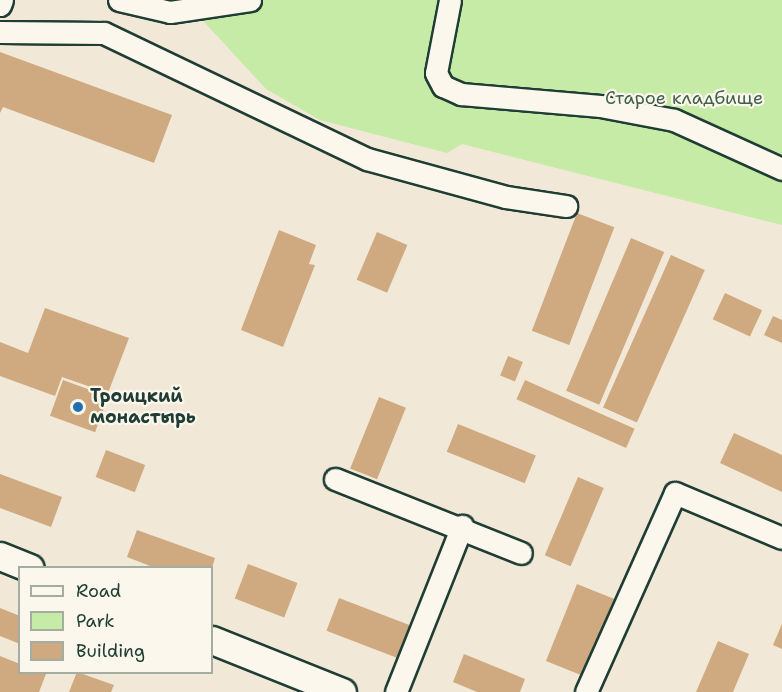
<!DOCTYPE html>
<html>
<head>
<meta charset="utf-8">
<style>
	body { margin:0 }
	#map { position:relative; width:782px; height:692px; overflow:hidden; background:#f2e8d7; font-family:"Shantell Sans",sans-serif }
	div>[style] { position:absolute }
	.green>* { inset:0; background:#c5eba6 }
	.building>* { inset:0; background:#cfaa81; transform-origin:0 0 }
	.roads { filter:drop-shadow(2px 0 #1f3d34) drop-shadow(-2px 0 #1f3d34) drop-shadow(0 2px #1f3d34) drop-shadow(0 -2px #1f3d34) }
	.minor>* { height:21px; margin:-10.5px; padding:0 10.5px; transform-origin:10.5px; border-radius:10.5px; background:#fbf7ec }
	.major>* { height:27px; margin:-13.5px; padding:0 13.5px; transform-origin:13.5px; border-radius:13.5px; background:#fbf7ec }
	.dots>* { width:16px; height:16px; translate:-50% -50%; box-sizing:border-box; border:3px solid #fbf7ec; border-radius:50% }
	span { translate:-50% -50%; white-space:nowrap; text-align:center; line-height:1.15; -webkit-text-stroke:4.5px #fbf7ec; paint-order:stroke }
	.park-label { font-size:18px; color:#40604b }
	.poi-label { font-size:18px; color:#1f3d34; font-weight:700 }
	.left { translate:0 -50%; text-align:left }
	.legend { position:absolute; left:18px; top:566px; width:195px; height:108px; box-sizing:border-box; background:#fbf7ec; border:2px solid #a3ada2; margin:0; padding:8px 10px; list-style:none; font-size:18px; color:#1f3d34 }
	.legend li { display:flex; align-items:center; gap:12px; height:30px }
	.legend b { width:30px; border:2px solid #a3ada2 }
</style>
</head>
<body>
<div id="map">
	<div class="green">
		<div style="clip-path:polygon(184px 0,782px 0,782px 225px,462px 144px,447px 153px,320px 120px,266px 89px)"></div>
	</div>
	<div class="building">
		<div style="clip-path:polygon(0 52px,172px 115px,154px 163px,3px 107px,0 113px)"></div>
		<div style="left:577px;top:213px;width:40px;height:126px;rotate:21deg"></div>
		<div style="clip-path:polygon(279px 230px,316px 245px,309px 264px,315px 265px,283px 347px,241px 330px)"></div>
		<div style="left:377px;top:232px;width:33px;height:52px;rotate:23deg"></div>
		<div style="left:631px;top:238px;width:36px;height:166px;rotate:23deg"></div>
		<div style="left:671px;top:255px;width:37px;height:167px;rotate:24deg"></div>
		<div style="left:725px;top:293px;width:41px;height:29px;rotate:25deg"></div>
		<div style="clip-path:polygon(45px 308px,129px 338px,108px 393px,62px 377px,55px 396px,0 376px,0 342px,28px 353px)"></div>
		<div style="clip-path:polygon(773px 316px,782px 320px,782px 343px,764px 335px)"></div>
		<div style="left:508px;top:356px;width:16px;height:21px;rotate:22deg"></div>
		<div style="left:63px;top:380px;width:48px;height:38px;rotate:20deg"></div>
		<div style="left:525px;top:380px;width:120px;height:21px;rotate:24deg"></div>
		<div style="left:379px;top:397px;width:29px;height:77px;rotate:22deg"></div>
		<div style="left:458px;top:424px;width:84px;height:30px;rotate:22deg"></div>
		<div style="clip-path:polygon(734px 433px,782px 455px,782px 492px,720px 463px)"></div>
		<div style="left:106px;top:450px;width:42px;height:29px;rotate:21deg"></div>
		<div style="clip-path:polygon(0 474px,62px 497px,51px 527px,0 508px)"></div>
		<div style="left:578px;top:477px;width:28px;height:85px;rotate:23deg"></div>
		<div style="clip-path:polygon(137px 530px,215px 558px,212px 568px,155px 568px,127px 557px)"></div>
		<div style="left:248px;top:564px;width:53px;height:37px;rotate:21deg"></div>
		<div style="left:577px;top:584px;width:41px;height:83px;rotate:22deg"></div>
		<div style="left:339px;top:598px;width:76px;height:35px;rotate:21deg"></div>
		<div style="clip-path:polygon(0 608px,20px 616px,20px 644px,0 636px)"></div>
		<div style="clip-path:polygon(782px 624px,782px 649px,773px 645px)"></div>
		<div style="clip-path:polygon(718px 641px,749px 654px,733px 692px,696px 692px)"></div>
		<div style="clip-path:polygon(464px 654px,525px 679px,520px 692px,477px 692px,453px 682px)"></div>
		<div style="clip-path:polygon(0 656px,20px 664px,20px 672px,46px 674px,39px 692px,0 692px)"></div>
		<div style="clip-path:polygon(77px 672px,114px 685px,111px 692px,69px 692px)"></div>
	</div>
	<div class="roads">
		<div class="minor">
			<div style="left:119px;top:0;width:52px;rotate:13.2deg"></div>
			<div style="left:170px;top:12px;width:81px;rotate:-8.5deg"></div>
			<div style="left:450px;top:0;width:74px;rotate:100.9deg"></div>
			<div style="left:436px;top:73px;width:15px;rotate:62deg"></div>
			<div style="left:443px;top:86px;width:20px;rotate:24deg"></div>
			<div style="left:461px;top:94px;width:140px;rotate:4.9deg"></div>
			<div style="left:600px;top:106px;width:75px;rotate:10.7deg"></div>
			<div style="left:674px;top:120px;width:119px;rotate:24.4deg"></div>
			<div style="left:0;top:5px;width:5px;rotate:-68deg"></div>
			<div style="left:0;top:32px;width:104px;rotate:0.6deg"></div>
			<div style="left:104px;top:33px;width:292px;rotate:25.6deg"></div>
			<div style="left:367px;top:159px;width:144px;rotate:15.3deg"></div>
			<div style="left:506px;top:197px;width:61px;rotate:8.5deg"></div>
			<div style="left:335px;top:479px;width:200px;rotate:21.7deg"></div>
			<div style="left:396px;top:692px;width:179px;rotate:-68.3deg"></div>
			<div style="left:586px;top:692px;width:218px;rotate:-65.9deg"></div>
			<div style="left:675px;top:493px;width:116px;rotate:22.8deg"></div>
		</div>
		<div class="major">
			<div style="left:0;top:556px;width:32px;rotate:22deg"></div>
			<div style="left:212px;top:640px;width:140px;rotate:21.8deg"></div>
		</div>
	</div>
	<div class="dots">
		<div style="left:78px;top:407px;background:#1f6fb2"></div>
	</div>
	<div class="park-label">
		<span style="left:684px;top:98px">Старое кладбище</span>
	</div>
	<div class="poi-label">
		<span class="left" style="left:90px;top:407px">Троицкий<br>монастырь</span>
	</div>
	<ul class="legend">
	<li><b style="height:8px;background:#fbf7ec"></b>Road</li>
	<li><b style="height:16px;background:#c5eba6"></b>Park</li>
	<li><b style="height:16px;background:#cfaa81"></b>Building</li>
	</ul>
</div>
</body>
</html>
